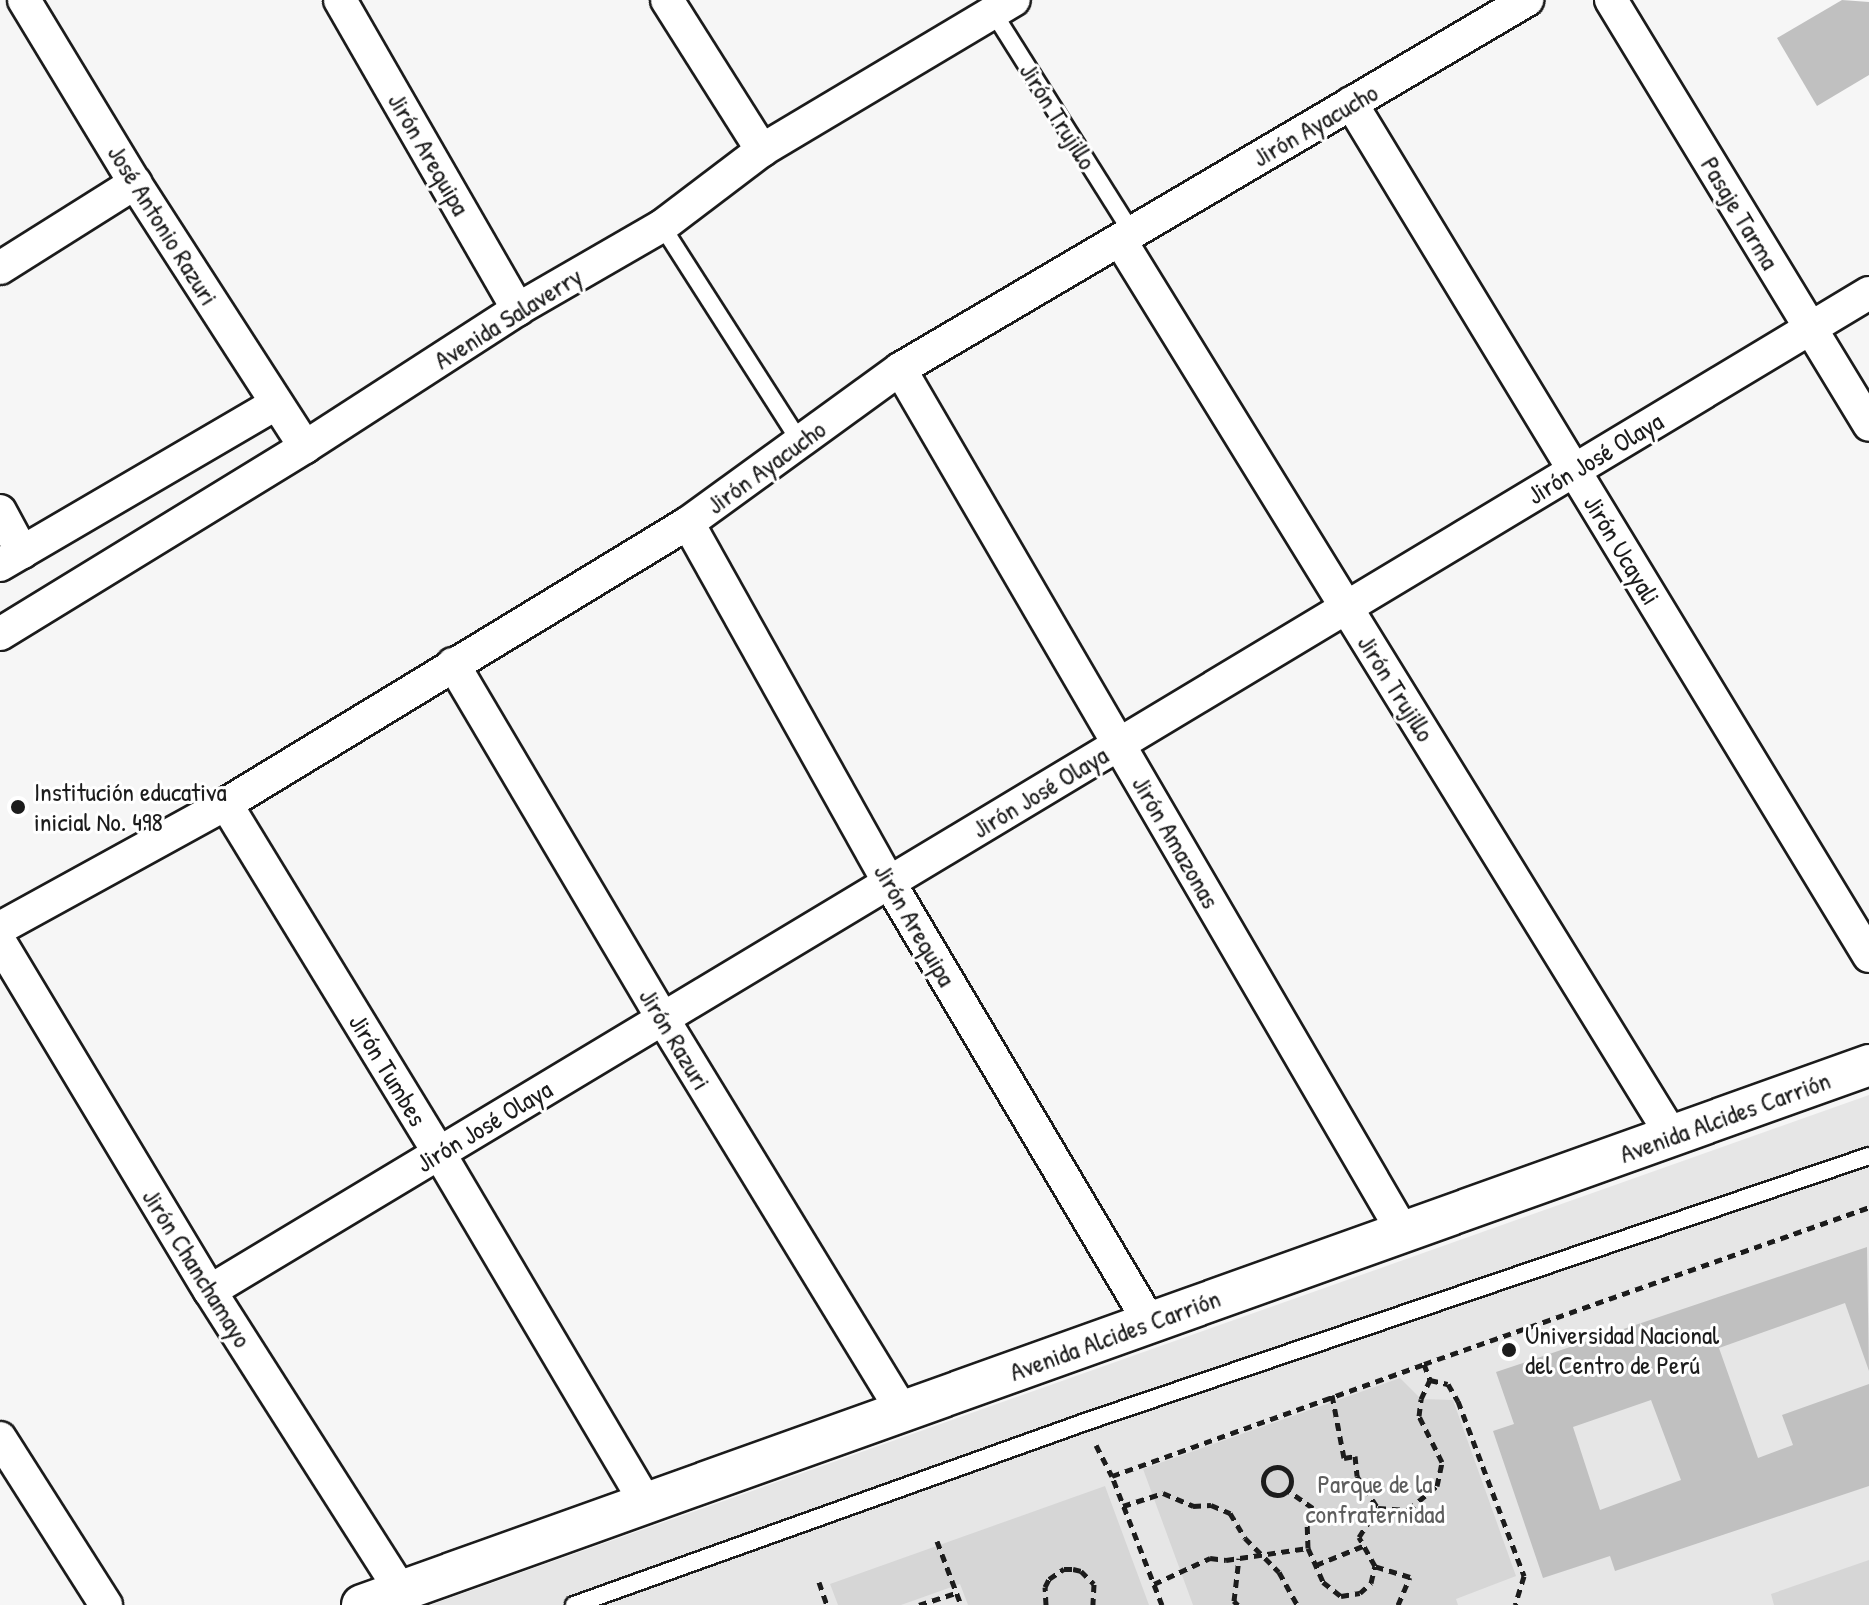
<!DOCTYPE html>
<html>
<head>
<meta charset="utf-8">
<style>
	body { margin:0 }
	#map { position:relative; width:1869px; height:1605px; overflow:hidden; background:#f6f6f6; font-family:"Patrick Hand",sans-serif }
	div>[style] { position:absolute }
	.built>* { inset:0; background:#e6e6e6 }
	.green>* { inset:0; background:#d6d6d6 }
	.building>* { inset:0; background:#c0c0c0 }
	.path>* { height:5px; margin-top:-2.5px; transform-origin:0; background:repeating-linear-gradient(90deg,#1c1c1c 0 8px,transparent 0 14px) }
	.path>.ring { margin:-2.5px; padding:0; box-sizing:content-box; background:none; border:5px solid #1c1c1c; border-radius:50% }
	.roads { filter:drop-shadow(2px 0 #1c1c1c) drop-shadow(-2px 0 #1c1c1c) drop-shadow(0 2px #1c1c1c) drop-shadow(0 -2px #1c1c1c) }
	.service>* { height:16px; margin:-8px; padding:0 8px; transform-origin:8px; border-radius:8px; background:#fff }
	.minor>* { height:32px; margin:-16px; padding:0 16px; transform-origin:16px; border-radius:16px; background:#fff }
	.tertiary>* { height:40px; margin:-20px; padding:0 20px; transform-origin:20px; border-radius:20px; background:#fff }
	.dots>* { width:22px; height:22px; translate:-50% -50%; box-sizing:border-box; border:4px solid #fff; border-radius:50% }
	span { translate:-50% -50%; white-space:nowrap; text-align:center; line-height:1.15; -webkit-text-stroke:6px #fff; paint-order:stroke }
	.street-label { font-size:26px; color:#1c1c1c }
	.poi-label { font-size:26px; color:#1c1c1c }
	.left { translate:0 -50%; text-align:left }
	.park-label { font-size:26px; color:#5d5d5d }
</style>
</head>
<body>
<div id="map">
	<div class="built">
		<div style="clip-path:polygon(1869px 1095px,1869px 1605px,430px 1605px)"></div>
	</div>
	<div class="green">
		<div style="clip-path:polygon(1400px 1378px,1421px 1399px,1453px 1400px,1516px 1576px,1456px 1599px,1458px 1605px,1193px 1605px,1143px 1469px)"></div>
		<div style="clip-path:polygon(1105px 1486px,1149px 1605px,968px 1605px,960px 1584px,901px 1605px,838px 1605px,830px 1584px)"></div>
		<div style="clip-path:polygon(1869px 1560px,1869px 1605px,1774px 1605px,1771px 1594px)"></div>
	</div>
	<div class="building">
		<div style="clip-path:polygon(1842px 0,1869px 2px,1869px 75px,1817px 106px,1777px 38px)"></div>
		<div style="clip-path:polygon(evenodd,1867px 1247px,1869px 1371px,1845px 1303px,1719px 1348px,1758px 1458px,1793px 1445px,1782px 1415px,1869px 1384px,1869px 1486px,1615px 1571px,1610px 1556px,1543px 1578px,1493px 1431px,1514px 1424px,1496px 1372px,1867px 1247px,1651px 1400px,1681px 1480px,1600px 1510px,1573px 1427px,1651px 1400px)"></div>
	</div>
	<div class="path">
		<div style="left:1424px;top:1364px;width:472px;rotate:-19.4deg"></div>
		<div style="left:1332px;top:1395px;width:64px;rotate:79.2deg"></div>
		<div style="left:1344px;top:1458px;width:11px;rotate:-10deg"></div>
		<div style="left:1355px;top:1456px;width:20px;rotate:84deg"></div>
		<div style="left:1357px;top:1476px;width:38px;rotate:57deg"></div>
		<div style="left:1096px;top:1445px;width:35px;rotate:63deg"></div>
		<div class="ring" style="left:1263px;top:1467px;width:23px;height:23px"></div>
		<div style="left:1123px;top:1506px;width:42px;rotate:-18deg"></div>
		<div style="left:1163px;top:1493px;width:33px;rotate:23deg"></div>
		<div style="left:1193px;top:1506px;width:18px;rotate:-3deg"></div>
		<div style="left:1211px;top:1505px;width:21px;rotate:23deg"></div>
		<div style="left:1230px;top:1513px;width:29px;rotate:59deg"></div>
		<div style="left:1245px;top:1538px;width:48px;rotate:45deg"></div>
		<div style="left:1279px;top:1572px;width:38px;rotate:61deg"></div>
		<div style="left:937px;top:1541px;width:68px;rotate:69.4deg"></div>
		<div style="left:1308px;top:1548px;width:37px;rotate:66deg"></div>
		<div style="left:1323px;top:1582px;width:23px;rotate:38deg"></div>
		<div style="left:1341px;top:1596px;width:19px;rotate:-9deg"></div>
		<div style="left:1360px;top:1593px;width:15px;rotate:-42deg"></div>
		<div style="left:1371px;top:1583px;width:17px;rotate:-77deg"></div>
		<div style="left:1316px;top:1565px;width:51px;rotate:-22deg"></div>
		<div style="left:819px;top:1582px;width:24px;rotate:71deg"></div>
		<div style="left:1154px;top:1584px;width:62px;rotate:-24.9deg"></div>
		<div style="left:1210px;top:1558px;width:16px;rotate:7deg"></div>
		<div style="left:1226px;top:1560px;width:83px;rotate:-8.3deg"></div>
		<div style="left:1308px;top:1548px;width:29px;rotate:-92deg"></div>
		<div style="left:1307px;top:1519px;width:13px;rotate:-61deg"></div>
		<div style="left:1313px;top:1508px;width:32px;rotate:-145deg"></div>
		<div style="left:919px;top:1605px;width:39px;rotate:-18deg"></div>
		<div style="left:1046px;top:1605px;width:18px;rotate:-93deg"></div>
		<div style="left:1045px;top:1587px;width:9px;rotate:-63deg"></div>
		<div style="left:1049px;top:1579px;width:18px;rotate:-34deg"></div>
		<div style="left:1064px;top:1569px;width:9px"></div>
		<div style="left:1073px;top:1569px;width:8px;rotate:14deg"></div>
		<div style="left:1081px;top:1571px;width:18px;rotate:45deg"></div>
		<div style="left:1094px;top:1584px;width:21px;rotate:93deg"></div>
		<div style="left:1162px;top:1605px;width:138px;rotate:-111.2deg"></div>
		<div style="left:1112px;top:1476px;width:331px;rotate:-19.7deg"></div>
		<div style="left:1424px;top:1364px;width:17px;rotate:69deg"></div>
		<div style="left:1430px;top:1380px;width:18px;rotate:13deg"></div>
		<div style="left:1448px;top:1384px;width:20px;rotate:60deg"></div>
		<div style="left:1458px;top:1401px;width:187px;rotate:69.3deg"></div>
		<div style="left:1524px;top:1576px;width:30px;rotate:107deg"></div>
		<div style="left:1238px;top:1605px;width:6px;rotate:-135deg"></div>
		<div style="left:1234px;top:1601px;width:43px;rotate:-83.4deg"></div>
		<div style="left:1398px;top:1605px;width:30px;rotate:-67deg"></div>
		<div style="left:1410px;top:1577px;width:37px;rotate:-163deg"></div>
		<div style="left:1375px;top:1566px;width:33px;rotate:-119deg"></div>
		<div style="left:1359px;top:1537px;width:35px;rotate:-57deg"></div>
		<div style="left:1378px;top:1508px;width:30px;rotate:4deg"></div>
		<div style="left:1408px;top:1510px;width:38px;rotate:-40deg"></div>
		<div style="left:1437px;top:1486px;width:25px;rotate:-78deg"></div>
		<div style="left:1442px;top:1462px;width:51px;rotate:-116.6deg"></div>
		<div style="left:1419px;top:1416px;width:17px;rotate:-83deg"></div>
		<div style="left:1421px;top:1399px;width:21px;rotate:-65deg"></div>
	</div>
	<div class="roads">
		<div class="service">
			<div style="left:993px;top:12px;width:261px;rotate:57.8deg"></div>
			<div style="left:662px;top:226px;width:256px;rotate:57.4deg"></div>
			<div style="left:574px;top:1605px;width:543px;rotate:-19.7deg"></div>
			<div style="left:1085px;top:1422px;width:828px;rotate:-18.74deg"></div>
		</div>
		<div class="minor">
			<div style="left:24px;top:0;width:214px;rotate:58.8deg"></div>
			<div style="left:135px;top:183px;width:314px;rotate:57.2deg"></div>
			<div style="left:340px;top:0;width:357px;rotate:60.1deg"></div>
			<div style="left:667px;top:0;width:178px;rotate:57.7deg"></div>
			<div style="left:1611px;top:0;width:497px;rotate:58.7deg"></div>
			<div style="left:1351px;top:103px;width:998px;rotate:58.73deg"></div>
			<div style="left:1120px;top:240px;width:1052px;rotate:58.36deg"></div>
			<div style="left:0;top:268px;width:160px;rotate:-32.2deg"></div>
			<div style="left:900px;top:369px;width:999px;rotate:59.76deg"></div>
			<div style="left:0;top:511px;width:47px;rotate:61.8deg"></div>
			<div style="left:688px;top:523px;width:411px;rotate:60.8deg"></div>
			<div style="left:889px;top:882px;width:512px;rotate:59.38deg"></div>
			<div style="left:0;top:565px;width:320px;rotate:-30.3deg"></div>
			<div style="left:0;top:634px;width:358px;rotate:-31.5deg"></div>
			<div style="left:305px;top:447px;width:254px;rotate:-32.9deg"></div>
			<div style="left:518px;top:309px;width:166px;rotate:-30deg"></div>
			<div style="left:662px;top:226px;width:126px;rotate:-37.2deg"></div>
			<div style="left:762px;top:150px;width:293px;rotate:-30.8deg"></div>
			<div style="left:453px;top:664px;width:412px;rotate:59.4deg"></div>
			<div style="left:663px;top:1019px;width:459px;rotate:58.6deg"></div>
			<div style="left:226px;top:804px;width:409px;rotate:58.6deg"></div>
			<div style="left:439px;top:1153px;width:407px;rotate:59.4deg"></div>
			<div style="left:0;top:928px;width:258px;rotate:-28.8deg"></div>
			<div style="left:226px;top:804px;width:541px;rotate:-31.31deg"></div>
			<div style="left:688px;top:523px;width:262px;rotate:-36deg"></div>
			<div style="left:900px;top:369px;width:728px;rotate:-30.48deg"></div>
			<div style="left:0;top:942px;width:407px;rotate:59deg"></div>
			<div style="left:210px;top:1291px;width:356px;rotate:57.5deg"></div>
			<div style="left:210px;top:1291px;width:1936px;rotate:-31.03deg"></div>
			<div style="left:0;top:1438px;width:198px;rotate:57.6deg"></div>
		</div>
		<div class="tertiary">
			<div style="left:362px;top:1605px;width:1601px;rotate:-19.71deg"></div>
		</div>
	</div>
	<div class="dots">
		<div style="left:18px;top:807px;background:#1c1c1c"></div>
		<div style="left:1509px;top:1350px;background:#1c1c1c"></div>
	</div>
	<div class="street-label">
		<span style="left:1058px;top:116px;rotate:58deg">Jirón Trujillo</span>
		<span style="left:1315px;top:125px;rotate:-30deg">Jirón Ayacucho</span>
		<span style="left:429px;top:154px;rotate:60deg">Jirón Arequipa</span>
		<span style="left:1740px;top:213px;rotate:59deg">Pasaje Tarma</span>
		<span style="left:163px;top:225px;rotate:58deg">José Antonio Razuri</span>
		<span style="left:508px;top:318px;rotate:-32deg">Avenida Salaverry</span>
		<span style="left:1595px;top:458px;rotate:-31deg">Jirón José Olaya</span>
		<span style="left:766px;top:467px;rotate:-36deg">Jirón Ayacucho</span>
		<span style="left:1622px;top:550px;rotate:59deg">Jirón Ucayali</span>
		<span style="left:1396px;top:688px;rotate:58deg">Jirón Trujillo</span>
		<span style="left:1040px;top:792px;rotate:-31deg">Jirón José Olaya</span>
		<span style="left:1176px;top:842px;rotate:60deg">Jirón Amazonas</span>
		<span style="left:915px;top:925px;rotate:60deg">Jirón Arequipa</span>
		<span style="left:675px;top:1039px;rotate:59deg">Jirón Razuri</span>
		<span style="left:388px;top:1070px;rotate:59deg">Jirón Tumbes</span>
		<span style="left:1725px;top:1117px;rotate:-20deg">Avenida Alcides Carrión</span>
		<span style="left:484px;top:1126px;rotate:-31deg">Jirón José Olaya</span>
		<span style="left:197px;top:1268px;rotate:58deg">Jirón Chanchamayo</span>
		<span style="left:1115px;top:1335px;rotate:-20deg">Avenida Alcides Carrión</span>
	</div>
	<div class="poi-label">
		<span class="left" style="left:34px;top:807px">Institución educativa<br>inicial No. 498</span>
		<span class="left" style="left:1525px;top:1350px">Universidad Nacional<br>del Centro de Perú</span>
	</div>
	<div class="park-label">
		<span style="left:1375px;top:1499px">Parque de la<br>confraternidad</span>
	</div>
</div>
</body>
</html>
